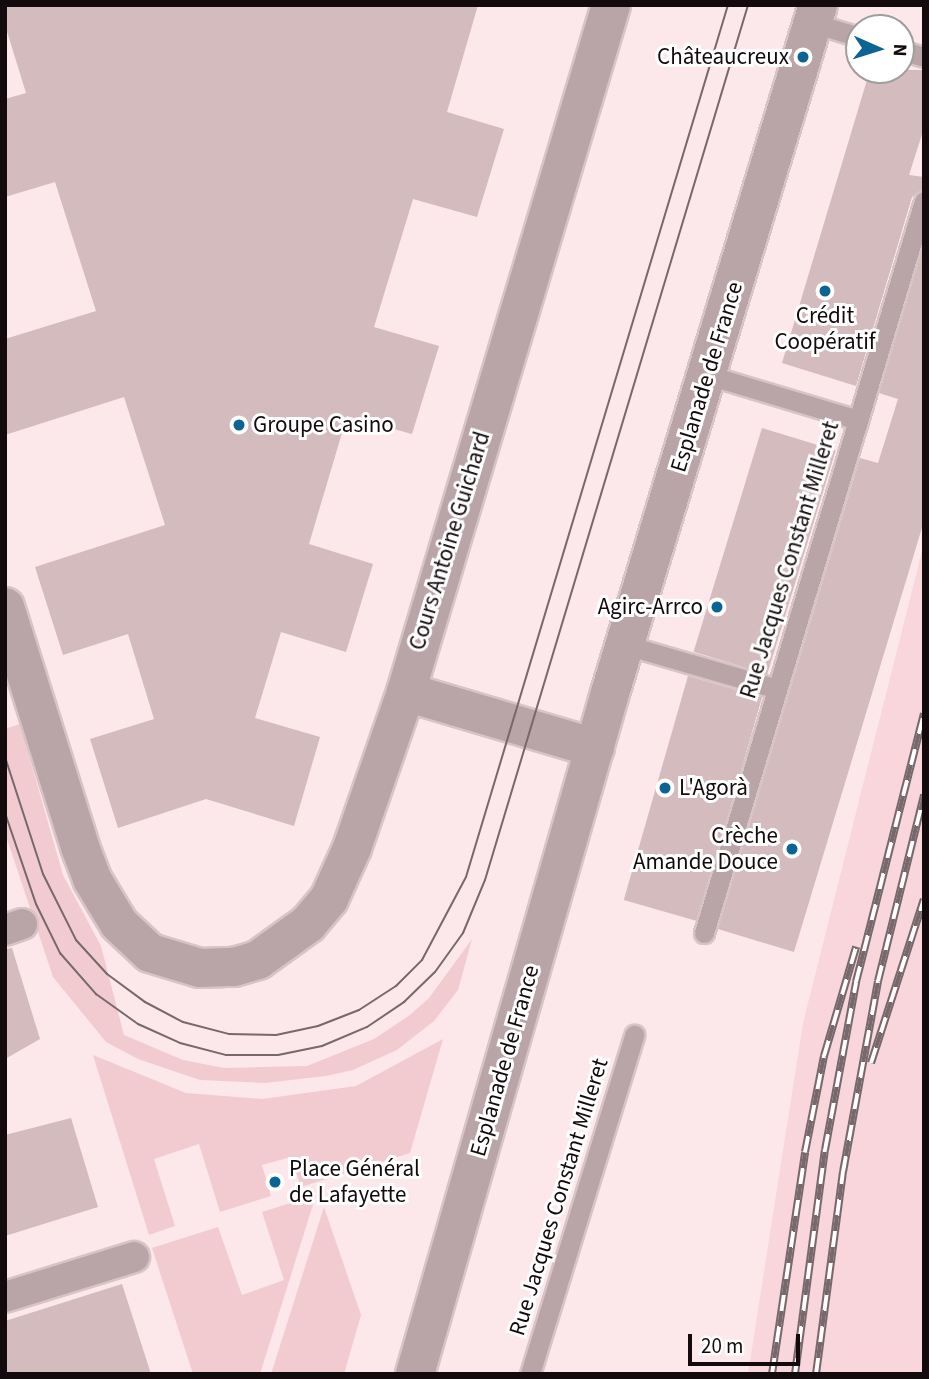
<!DOCTYPE html>
<html>
<head>
<meta charset="utf-8">
<style>
	body { margin:0 }
	#map { position:relative; width:929px; height:1379px; overflow:hidden; background:#fce7ea; font-family:"Source Sans 3",sans-serif }
	div>[style] { position:absolute }
	.built>* { inset:0; background:#f8d6dc }
	.green>* { inset:0; background:#f2cbd1 }
	.building>* { inset:0; background:#d3bbbe; transform-origin:0 0 }
	.roads { filter:drop-shadow(2px 0 #d7c4c6) drop-shadow(-2px 0 #d7c4c6) drop-shadow(0 2px #d7c4c6) drop-shadow(0 -2px #d7c4c6) }
	.service>* { height:19px; margin:-9.5px; padding:0 9.5px; transform-origin:9.5px; border-radius:9.5px; background:#b9a5a8 }
	.pedestrian>* { height:30px; margin:-15px; padding:0 15px; transform-origin:15px; border-radius:15px; background:#b9a5a8 }
	.minor>* { height:38px; margin:-19px; padding:0 19px; transform-origin:19px; border-radius:19px; background:#b9a5a8 }
	.tram>* { height:2px; margin:-1px; padding:0 1px; transform-origin:1px; border-radius:1px; background:#76686b }
	.rail>* { height:8px; margin-top:-4px; transform-origin:0; background:repeating-linear-gradient(90deg,#fff 0 16px,#76686b 0 32px); box-sizing:border-box; border-block:2px solid #76686b }
	.dots>* { width:19px; height:19px; translate:-50% -50%; box-sizing:border-box; border:4px solid #fff; border-radius:50% }
	span { translate:-50% -50%; white-space:nowrap; text-align:center; line-height:1.15; -webkit-text-stroke:6px #fff; paint-order:stroke }
	.poi-label { font-size:23px; color:#120a0c }
	.right { translate:-100% -50%; text-align:right }
	.left { translate:0 -50%; text-align:left }
	.street-label { font-size:23px; color:#120a0c }
	.frame { position:absolute; inset:0; border:7px solid #120a0c; pointer-events:none }
	.north { position:absolute; left:845px; top:14px; width:70px; height:70px; box-sizing:border-box; background:#fff; border:2px solid #a09d9e; border-radius:50%; rotate:93deg; font-size:19px; font-weight:700; line-height:28px; text-align:center; color:#120a0c }
	.north::after { content:''; display:block; margin:auto; width:24px; height:32px; background:#0c6494; clip-path:polygon(50% 0,100% 100%,50% 72%,0 100%) }
	.scale { position:absolute; left:688px; top:1334px; width:112px; height:32px; box-sizing:border-box; border:4px solid #120a0c; border-top:0; padding-left:9px; font-size:21px; line-height:24px; white-space:nowrap; color:#120a0c; -webkit-text-stroke:5px #fff; paint-order:stroke }
</style>
</head>
<body>
<div id="map">
	<div class="built">
		<div style="clip-path:polygon(924px 543px,924px 1374px,748px 1374px,803px 1023px)"></div>
	</div>
	<div class="green">
		<div style="clip-path:polygon(20px 724px,63px 875px,101px 946px,124px 1035px,183px 1060px,224px 1068px,307px 1066px,374px 1039px,410px 1015px,429px 998px,472px 939px,458px 990px,434px 1021px,397px 1050px,353px 1070px,326px 1076px,265px 1083px,200px 1080px,138px 1059px,106px 1042px,53px 977px,5px 833px,5px 729px)"></div>
		<div style="clip-path:polygon(443px 1039px,410px 1153px,301px 1187px,291px 1157px,262px 1165px,271px 1196px,220px 1212px,199px 1144px,154px 1159px,175px 1226px,149px 1235px,93px 1055px,186px 1093px,262px 1099px,356px 1086px)"></div>
		<div style="clip-path:polygon(316px 1195px,260px 1374px,193px 1374px,152px 1248px,218px 1227px,242px 1295px,284px 1280px,262px 1212px)"></div>
		<div style="clip-path:polygon(324px 1207px,361px 1315px,344px 1374px,271px 1374px)"></div>
	</div>
	<div class="building">
		<div style="clip-path:polygon(5px 5px,478px 5px,447px 112px,504px 129px,477px 217px,413px 199px,374px 327px,439px 346px,412px 434px,347px 416px,309px 544px,373px 564px,346px 652px,281px 632px,255px 718px,320px 737px,294px 826px,206px 799px,118px 828px,90px 739px,154px 719px,128px 634px,63px 655px,35px 567px,165px 525px,124px 397px,5px 435px,5px 339px,96px 311px,55px 182px,5px 197px,5px 99px,26px 93px,5px 25px)"></div>
		<div style="clip-path:polygon(870px 70px,924px 70px,924px 128px,909px 175px,924px 177px,924px 189px,912px 197px,856px 386px,782px 363px)"></div>
		<div style="clip-path:polygon(924px 244px,924px 521px,794px 952px,718px 929px,860px 458px,878px 463px,898px 399px,879px 393px)"></div>
		<div style="left:762px;top:428px;width:77px;height:234px;rotate:17deg"></div>
		<div style="left:688px;top:676px;width:77px;height:233px;rotate:16deg"></div>
		<div style="clip-path:polygon(12px 948px,40px 1039px,5px 1059px,5px 949px)"></div>
		<div style="clip-path:polygon(71px 1118px,98px 1207px,5px 1236px,5px 1135px)"></div>
		<div style="clip-path:polygon(122px 1284px,151px 1374px,5px 1374px,5px 1321px)"></div>
	</div>
	<div class="roads">
		<div class="service">
			<div style="left:813px;top:23px;width:48px;rotate:16.9deg"></div>
			<div style="left:901px;top:50px;width:24px;rotate:17deg"></div>
			<div style="left:708px;top:375px;width:157px;rotate:16.7deg"></div>
			<div style="left:626px;top:645px;width:157px;rotate:16.2deg"></div>
			<div style="left:704px;top:933px;width:764px;rotate:-73.27deg"></div>
			<div style="left:530px;top:1374px;width:355px;rotate:-72.9deg"></div>
		</div>
		<div class="pedestrian">
			<div style="left:5px;top:930px;width:18px;rotate:-19deg"></div>
			<div style="left:5px;top:1297px;width:135px;rotate:-17.2deg"></div>
		</div>
		<div class="minor">
			<div style="left:5px;top:607px;width:251px;rotate:72.6deg"></div>
			<div style="left:80px;top:847px;width:34px;rotate:69deg"></div>
			<div style="left:92px;top:879px;width:52px;rotate:59deg"></div>
			<div style="left:119px;top:924px;width:42px;rotate:43.1deg"></div>
			<div style="left:150px;top:953px;width:52px;rotate:16.7deg"></div>
			<div style="left:200px;top:968px;width:34px;rotate:-2deg"></div>
			<div style="left:234px;top:967px;width:25px;rotate:-16deg"></div>
			<div style="left:258px;top:960px;width:62px;rotate:-35.8deg"></div>
			<div style="left:308px;top:924px;width:33px;rotate:-50deg"></div>
			<div style="left:329px;top:899px;width:56px;rotate:-65.7deg"></div>
			<div style="left:352px;top:848px;width:165px;rotate:-70.9deg"></div>
			<div style="left:406px;top:692px;width:717px;rotate:-73.38deg"></div>
			<div style="left:406px;top:692px;width:197px;rotate:16.5deg"></div>
			<div style="left:415px;top:1374px;width:708px;rotate:-74.02deg"></div>
			<div style="left:610px;top:693px;width:719px;rotate:-73.18deg"></div>
		</div>
	</div>
	<div class="tram">
		<div style="left:5px;top:757px;width:123px;rotate:72deg"></div>
		<div style="left:43px;top:874px;width:74px;rotate:63.4deg"></div>
		<div style="left:76px;top:940px;width:46px;rotate:47.6deg"></div>
		<div style="left:107px;top:974px;width:47px;rotate:36.4deg"></div>
		<div style="left:145px;top:1002px;width:43px;rotate:27.8deg"></div>
		<div style="left:183px;top:1022px;width:48px;rotate:14.6deg"></div>
		<div style="left:229px;top:1034px;width:47px;rotate:1.2deg"></div>
		<div style="left:276px;top:1035px;width:43px;rotate:-12.1deg"></div>
		<div style="left:318px;top:1026px;width:44px;rotate:-21.3deg"></div>
		<div style="left:359px;top:1010px;width:44px;rotate:-33deg"></div>
		<div style="left:396px;top:986px;width:37px;rotate:-45deg"></div>
		<div style="left:422px;top:960px;width:94px;rotate:-62.1deg"></div>
		<div style="left:466px;top:877px;width:911px;rotate:-73.28deg"></div>
		<div style="left:5px;top:813px;width:96px;rotate:71.2deg"></div>
		<div style="left:36px;top:904px;width:55px;rotate:63.9deg"></div>
		<div style="left:60px;top:953px;width:55px;rotate:48.7deg"></div>
		<div style="left:96px;top:994px;width:52px;rotate:35.5deg"></div>
		<div style="left:138px;top:1024px;width:46px;rotate:24.3deg"></div>
		<div style="left:180px;top:1043px;width:48px;rotate:14.6deg"></div>
		<div style="left:226px;top:1055px;width:52px"></div>
		<div style="left:278px;top:1055px;width:45px;rotate:-11.6deg"></div>
		<div style="left:322px;top:1046px;width:49px;rotate:-22.9deg"></div>
		<div style="left:367px;top:1027px;width:45px;rotate:-34deg"></div>
		<div style="left:404px;top:1002px;width:43px;rotate:-44.1deg"></div>
		<div style="left:435px;top:972px;width:48px;rotate:-54.3deg"></div>
		<div style="left:463px;top:933px;width:57px;rotate:-67.5deg"></div>
		<div style="left:485px;top:880px;width:914px;rotate:-73.27deg"></div>
	</div>
	<div class="rail">
		<div style="left:871px;top:1063px;width:172px;rotate:-72.1deg"></div>
		<div style="left:772px;top:1374px;width:224px;rotate:-81.5deg"></div>
		<div style="left:805px;top:1152px;width:98px;rotate:-78.8deg"></div>
		<div style="left:824px;top:1056px;width:114px;rotate:-73.6deg"></div>
		<div style="left:795px;top:1374px;width:226px;rotate:-82.4deg"></div>
		<div style="left:825px;top:1150px;width:171px;rotate:-79.5deg"></div>
		<div style="left:856px;top:982px;width:277px;rotate:-75.8deg"></div>
		<div style="left:816px;top:1374px;width:204px;rotate:-82.4deg"></div>
		<div style="left:843px;top:1172px;width:194px;rotate:-79.6deg"></div>
		<div style="left:878px;top:981px;width:192px;rotate:-76.1deg"></div>
	</div>
	<div class="dots">
		<div style="left:803px;top:57px;background:#0c6494"></div>
		<div style="left:825px;top:291px;background:#0c6494"></div>
		<div style="left:239px;top:425px;background:#0c6494"></div>
		<div style="left:717px;top:607px;background:#0c6494"></div>
		<div style="left:665px;top:788px;background:#0c6494"></div>
		<div style="left:792px;top:849px;background:#0c6494"></div>
		<div style="left:275px;top:1182px;background:#0c6494"></div>
	</div>
	<div class="poi-label">
		<span class="right" style="left:789px;top:57px">Châteaucreux</span>
		<span style="left:825px;top:329px">Crédit<br>Coopératif</span>
		<span class="left" style="left:253px;top:425px">Groupe Casino</span>
		<span class="right" style="left:703px;top:607px">Agirc-Arrco</span>
		<span class="left" style="left:679px;top:788px">L'Agorà</span>
		<span class="right" style="left:778px;top:849px">Crèche<br>Amande Douce</span>
		<span class="left" style="left:289px;top:1182px">Place Général<br>de Lafayette</span>
	</div>
	<div class="street-label">
		<span style="left:707px;top:377px;rotate:-73deg">Esplanade de France</span>
		<span style="left:450px;top:541px;rotate:-73deg">Cours Antoine Guichard</span>
		<span style="left:790px;top:560px;rotate:-73deg">Rue Jacques Constant Milleret</span>
		<span style="left:505px;top:1061px;rotate:-74deg">Esplanade de France</span>
		<span style="left:559px;top:1197px;rotate:-73deg">Rue Jacques Constant Milleret</span>
	</div>
	<div class="frame"></div>
	<div class="north">N</div>
	<div class="scale">20 m</div>
</div>
</body>
</html>
